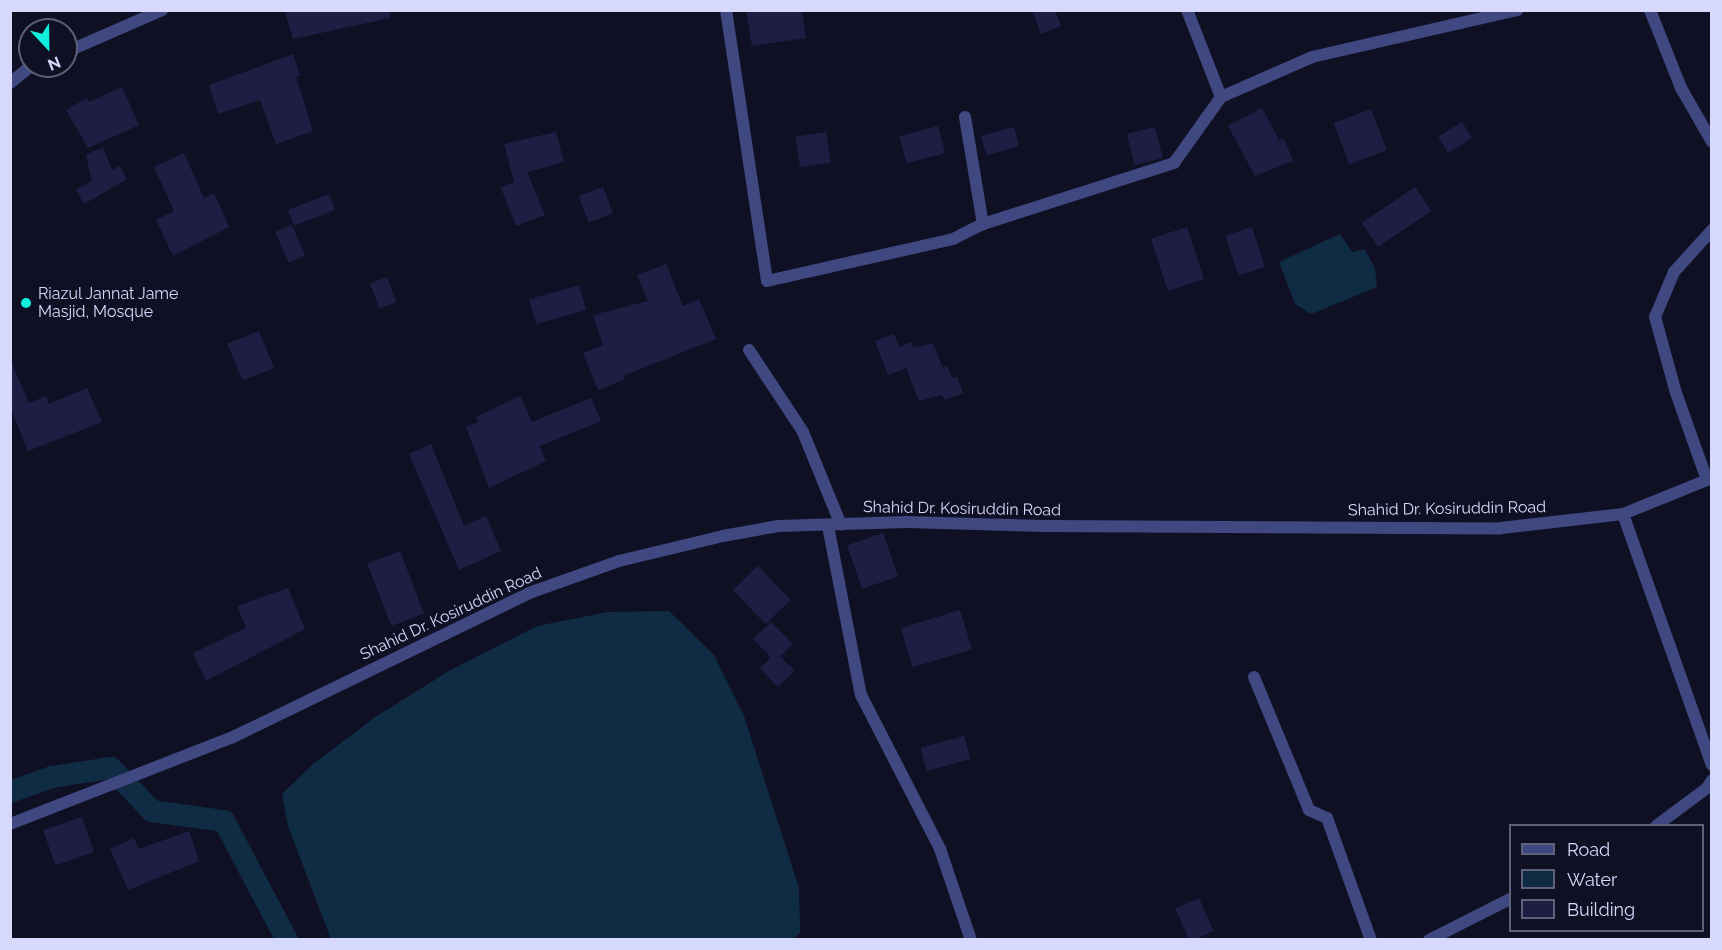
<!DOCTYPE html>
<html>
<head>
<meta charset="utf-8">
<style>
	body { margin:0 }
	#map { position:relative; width:1722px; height:950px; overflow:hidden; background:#101024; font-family:Raleway,sans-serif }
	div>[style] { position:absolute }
	.water>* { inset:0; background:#102c44 }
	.canal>* { height:22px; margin:-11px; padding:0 11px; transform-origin:11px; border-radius:11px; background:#102c44 }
	.building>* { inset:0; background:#1e1e44; transform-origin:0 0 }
	.minor>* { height:12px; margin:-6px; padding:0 6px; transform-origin:6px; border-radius:6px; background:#3f4880 }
	.tertiary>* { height:12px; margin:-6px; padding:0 6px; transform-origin:6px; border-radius:6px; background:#3f4880 }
	.dots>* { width:16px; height:16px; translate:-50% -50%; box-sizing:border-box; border:3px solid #101024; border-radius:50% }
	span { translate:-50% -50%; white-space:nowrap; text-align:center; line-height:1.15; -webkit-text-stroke:4.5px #101024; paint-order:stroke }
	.poi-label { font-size:16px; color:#d6d8fc }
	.left { translate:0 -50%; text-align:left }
	.street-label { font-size:16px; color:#d6d8fc }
	.frame { position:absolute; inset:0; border:12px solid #d6d8fc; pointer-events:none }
	.legend { position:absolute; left:1509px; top:824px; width:195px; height:108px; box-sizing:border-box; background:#101024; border:2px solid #5f607a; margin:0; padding:8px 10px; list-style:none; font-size:18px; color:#d6d8fc }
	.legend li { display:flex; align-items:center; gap:12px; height:30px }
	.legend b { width:30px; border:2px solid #5f607a }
	.north { position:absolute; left:18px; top:18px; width:60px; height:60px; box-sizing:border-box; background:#101024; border:2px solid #5f607a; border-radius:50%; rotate:158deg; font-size:16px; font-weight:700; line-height:24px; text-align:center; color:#d6d8fc }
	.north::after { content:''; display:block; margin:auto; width:21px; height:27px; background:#10eedc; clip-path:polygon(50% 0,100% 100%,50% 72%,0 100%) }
</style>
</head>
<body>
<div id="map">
	<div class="water">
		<div style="clip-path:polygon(1340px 234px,1352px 252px,1365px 249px,1375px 269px,1377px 287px,1311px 314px,1295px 304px,1279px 262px)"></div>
		<div style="clip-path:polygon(669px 611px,714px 655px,744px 716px,799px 888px,800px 933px,792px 940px,331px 939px,288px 826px,282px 794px,313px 764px,374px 718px,449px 671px,537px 626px,608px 612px)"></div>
	</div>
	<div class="canal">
		<div style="left:10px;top:792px;width:45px;rotate:-19.7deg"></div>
		<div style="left:52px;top:777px;width:60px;rotate:-8.7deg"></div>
		<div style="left:111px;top:768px;width:59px;rotate:46.4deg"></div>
		<div style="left:152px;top:811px;width:73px;rotate:7.9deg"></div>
		<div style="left:224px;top:821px;width:135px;rotate:62.1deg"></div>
	</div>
	<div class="building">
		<div style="clip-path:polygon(284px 10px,390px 10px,390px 18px,293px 39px)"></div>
		<div style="clip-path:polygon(746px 10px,802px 10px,806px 38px,752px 46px)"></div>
		<div style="clip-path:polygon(1032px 10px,1055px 10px,1061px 26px,1041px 34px)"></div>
		<div style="clip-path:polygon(293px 54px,300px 75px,296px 77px,313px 131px,276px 144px,260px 100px,218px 114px,209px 85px)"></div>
		<div style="clip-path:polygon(122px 87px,139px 125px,88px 148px,66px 110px,87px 98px,89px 102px)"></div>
		<div style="clip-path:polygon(1262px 108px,1279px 140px,1284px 138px,1293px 161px,1255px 176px,1228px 126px)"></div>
		<div style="left:1371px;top:109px;width:44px;height:40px;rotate:69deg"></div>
		<div style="left:1462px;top:122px;width:19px;height:28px;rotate:58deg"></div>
		<div style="left:938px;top:126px;width:28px;height:40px;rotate:75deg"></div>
		<div style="left:1014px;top:127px;width:20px;height:34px;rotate:75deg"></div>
		<div style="left:1155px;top:127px;width:32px;height:29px;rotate:76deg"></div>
		<div style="clip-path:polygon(556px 132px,564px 162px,527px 172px,545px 215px,516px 226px,501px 188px,514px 182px,504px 144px)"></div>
		<div style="left:826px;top:132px;width:31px;height:31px;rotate:81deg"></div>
		<div style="clip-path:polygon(103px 147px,112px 170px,120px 166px,127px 179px,84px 204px,76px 190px,92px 181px,86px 155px)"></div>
		<div style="clip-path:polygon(184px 153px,204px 198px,214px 193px,229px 227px,173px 256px,156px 220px,174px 211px,154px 167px)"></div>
		<div style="left:603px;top:187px;width:28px;height:26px;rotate:69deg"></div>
		<div style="left:1415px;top:187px;width:29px;height:64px;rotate:56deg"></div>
		<div style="left:329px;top:194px;width:17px;height:44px;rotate:69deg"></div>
		<div style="left:292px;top:225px;width:33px;height:18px;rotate:67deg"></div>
		<div style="left:1187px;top:227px;width:55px;height:38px;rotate:72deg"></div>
		<div style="left:1252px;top:227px;width:42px;height:28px;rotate:72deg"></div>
		<div style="clip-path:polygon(666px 264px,683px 306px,699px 299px,716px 339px,623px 376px,625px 379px,598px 390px,583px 353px,603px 345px,593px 315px,648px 301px,637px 275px)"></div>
		<div style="left:387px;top:277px;width:27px;height:18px;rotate:70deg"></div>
		<div style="left:579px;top:285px;width:26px;height:52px;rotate:74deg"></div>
		<div style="left:259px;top:331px;width:40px;height:34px;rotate:68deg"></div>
		<div style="clip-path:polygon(894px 334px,899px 347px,911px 342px,913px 348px,933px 343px,943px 368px,947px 366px,952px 378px,957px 376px,963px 393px,945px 400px,942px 395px,919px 401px,906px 368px,888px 375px,875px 341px)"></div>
		<div style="clip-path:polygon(10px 359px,29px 403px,46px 396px,49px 404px,87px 388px,102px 422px,28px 451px,10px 407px)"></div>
		<div style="clip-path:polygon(520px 396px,532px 422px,591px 398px,601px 421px,540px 446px,546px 461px,489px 488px,466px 427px,478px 422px,476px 417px)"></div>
		<div style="clip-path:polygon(431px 444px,464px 526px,486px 516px,501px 551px,459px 570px,409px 454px)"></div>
		<div style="left:883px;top:533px;width:46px;height:38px;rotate:71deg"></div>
		<div style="left:400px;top:551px;width:67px;height:35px;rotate:69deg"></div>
		<div style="left:758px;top:566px;width:47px;height:35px;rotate:46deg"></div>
		<div style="clip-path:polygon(288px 588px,305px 629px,206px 681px,193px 653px,246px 628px,237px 606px)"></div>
		<div style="left:960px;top:610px;width:41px;height:62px;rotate:73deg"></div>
		<div style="clip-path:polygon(771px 622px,793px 644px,780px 656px,795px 671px,778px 687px,760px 668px,771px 657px,753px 639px)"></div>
		<div style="left:964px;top:736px;width:24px;height:45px;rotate:75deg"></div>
		<div style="left:82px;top:817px;width:37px;height:41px;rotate:71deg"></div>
		<div style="clip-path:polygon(189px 831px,199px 861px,128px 890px,110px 849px,134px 838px,139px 849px)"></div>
		<div style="left:1199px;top:898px;width:36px;height:26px;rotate:66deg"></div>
	</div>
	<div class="minor">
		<div style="left:726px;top:10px;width:274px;rotate:81.4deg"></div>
		<div style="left:767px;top:281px;width:191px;rotate:-12.7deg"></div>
		<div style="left:953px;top:239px;width:34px;rotate:-27deg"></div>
		<div style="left:983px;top:224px;width:201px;rotate:-17.7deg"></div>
		<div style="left:1174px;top:163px;width:81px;rotate:-54.5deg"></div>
		<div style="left:1221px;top:97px;width:93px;rotate:-111.3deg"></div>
		<div style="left:1650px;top:10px;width:84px;rotate:68.3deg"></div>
		<div style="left:1681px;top:88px;width:62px;rotate:60.1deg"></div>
		<div style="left:66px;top:52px;width:105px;rotate:-23.6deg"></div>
		<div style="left:10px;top:83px;width:27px;rotate:-39deg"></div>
		<div style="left:1221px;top:97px;width:99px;rotate:-23.7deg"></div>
		<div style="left:1312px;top:57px;width:211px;rotate:-12.9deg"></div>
		<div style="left:965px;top:117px;width:109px;rotate:80.5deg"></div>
		<div style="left:749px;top:350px;width:98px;rotate:56.6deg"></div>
		<div style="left:803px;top:432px;width:100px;rotate:67.8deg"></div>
		<div style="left:1707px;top:480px;width:92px;rotate:-109.6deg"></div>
		<div style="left:1676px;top:393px;width:79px;rotate:-105.4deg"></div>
		<div style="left:1655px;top:317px;width:49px;rotate:-67.1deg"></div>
		<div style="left:1674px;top:272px;width:57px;rotate:-47.9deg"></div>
		<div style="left:1623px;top:514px;width:266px;rotate:70.5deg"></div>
		<div style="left:828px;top:526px;width:172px;rotate:79deg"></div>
		<div style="left:861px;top:695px;width:173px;rotate:62.8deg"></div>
		<div style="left:940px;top:849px;width:96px;rotate:71.2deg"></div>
		<div style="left:1254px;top:677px;width:144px;rotate:67.5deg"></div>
		<div style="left:1309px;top:810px;width:20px;rotate:24deg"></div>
		<div style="left:1327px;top:818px;width:130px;rotate:70.2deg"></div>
		<div style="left:1656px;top:826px;width:64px;rotate:-36.7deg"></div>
		<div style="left:1707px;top:788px;width:9px;rotate:-58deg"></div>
		<div style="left:1429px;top:940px;width:91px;rotate:-26.8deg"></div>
	</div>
	<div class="tertiary">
		<div style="left:10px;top:824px;width:239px;rotate:-21.3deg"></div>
		<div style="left:233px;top:737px;width:329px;rotate:-25.9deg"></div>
		<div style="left:529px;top:593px;width:96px;rotate:-19.6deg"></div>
		<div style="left:619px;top:561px;width:107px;rotate:-13.5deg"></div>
		<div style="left:723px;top:536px;width:56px;rotate:-10.3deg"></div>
		<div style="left:778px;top:526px;width:129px;rotate:-1.8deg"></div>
		<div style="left:907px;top:522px;width:138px;rotate:1.7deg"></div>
		<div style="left:1045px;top:526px;width:456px;rotate:0.3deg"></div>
		<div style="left:1501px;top:528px;width:123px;rotate:-6.5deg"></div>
		<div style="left:1623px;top:514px;width:96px;rotate:-22deg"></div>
	</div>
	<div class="dots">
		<div style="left:26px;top:303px;background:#10eedc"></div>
	</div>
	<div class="poi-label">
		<span class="left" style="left:38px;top:303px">Riazul Jannat Jame<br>Masjid, Mosque</span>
	</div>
	<div class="street-label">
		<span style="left:962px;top:509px;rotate:1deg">Shahid Dr. Kosiruddin Road</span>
		<span style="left:1447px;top:509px;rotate:-1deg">Shahid Dr. Kosiruddin Road</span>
		<span style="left:451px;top:614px;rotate:-25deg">Shahid Dr. Kosiruddin Road</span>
	</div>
	<div class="frame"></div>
	<ul class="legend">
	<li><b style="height:8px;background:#3f4880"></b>Road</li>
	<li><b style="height:16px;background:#102c44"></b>Water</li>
	<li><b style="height:16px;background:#1e1e44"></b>Building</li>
	</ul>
	<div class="north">N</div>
</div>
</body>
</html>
